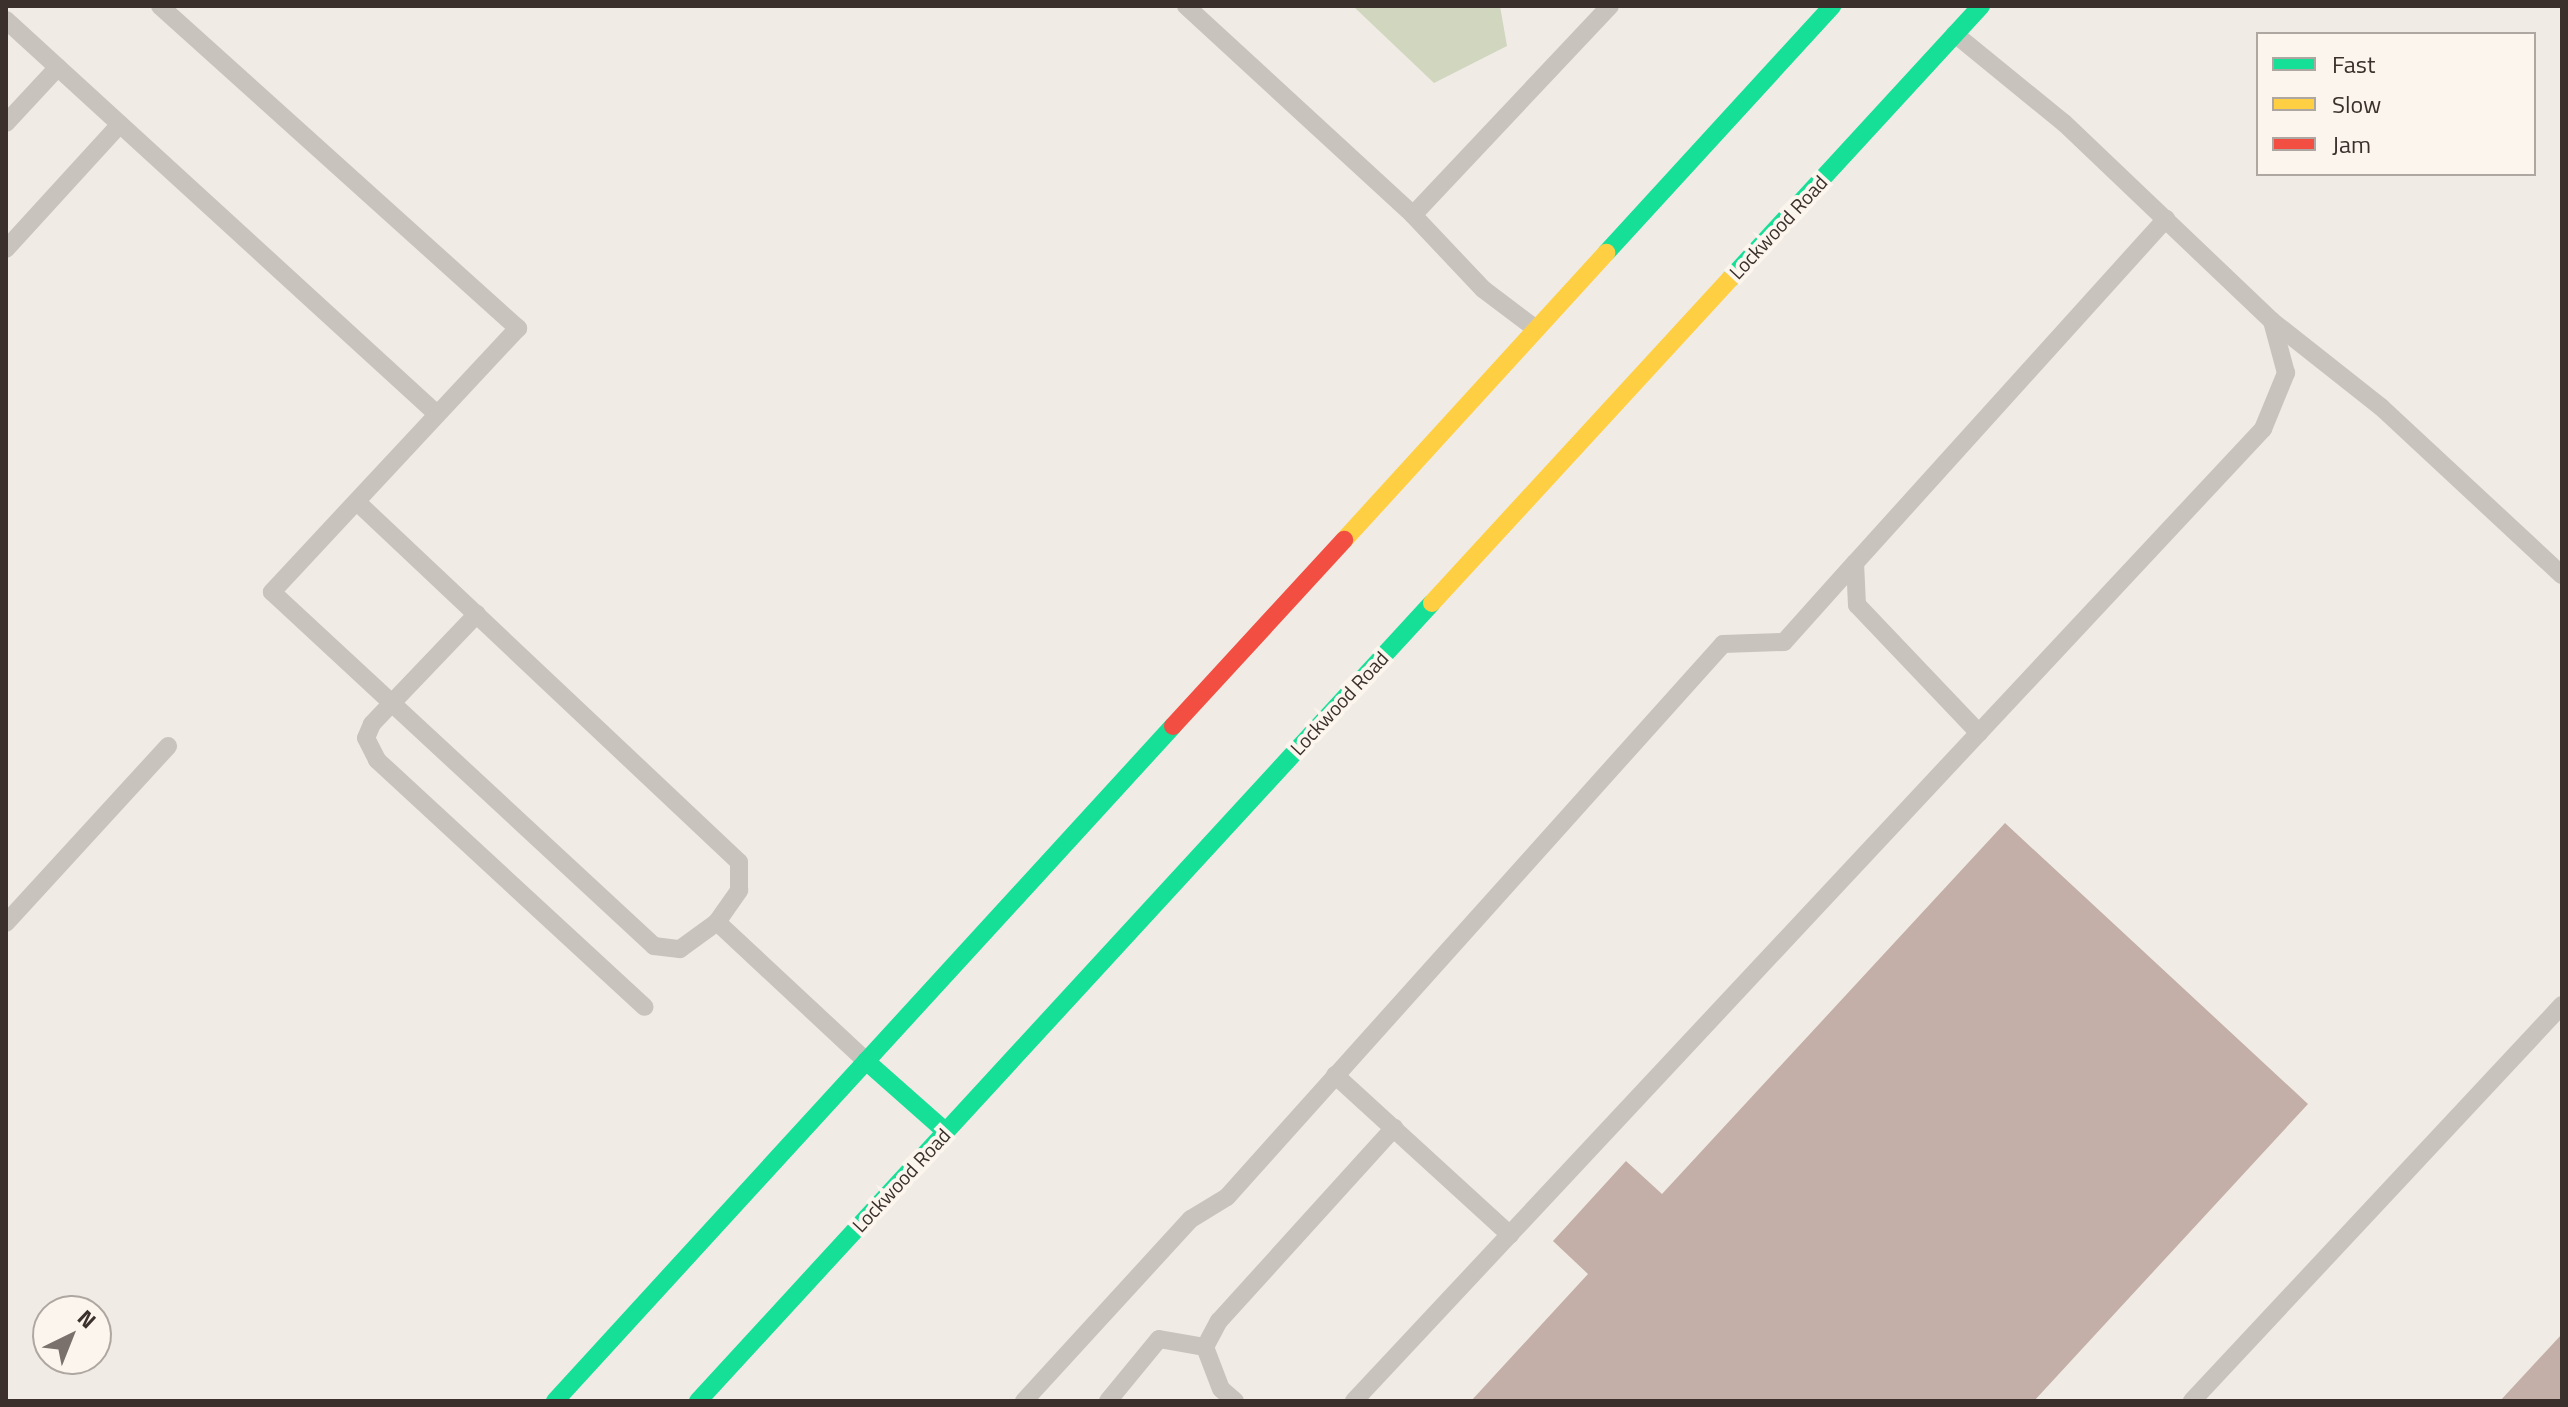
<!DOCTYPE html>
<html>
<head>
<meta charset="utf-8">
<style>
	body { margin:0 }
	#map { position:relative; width:2568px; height:1407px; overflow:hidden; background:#f0ebe5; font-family:"Titillium Web",sans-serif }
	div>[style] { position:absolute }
	.green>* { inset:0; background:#d1d6bf }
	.building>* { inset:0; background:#c3afa7 }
	.lane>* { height:18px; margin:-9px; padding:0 9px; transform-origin:9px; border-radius:9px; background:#c9c3be }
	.fast>* { height:18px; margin:-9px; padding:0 9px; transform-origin:9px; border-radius:9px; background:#16e098 }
	.slow>* { height:18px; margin:-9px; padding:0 9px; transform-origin:9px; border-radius:9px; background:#ffcf43 }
	.jam>* { height:18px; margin:-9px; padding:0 9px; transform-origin:9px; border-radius:9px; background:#f24e42 }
	span { translate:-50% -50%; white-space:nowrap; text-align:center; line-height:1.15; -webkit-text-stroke:8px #fbf5ee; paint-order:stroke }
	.street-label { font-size:20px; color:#3b302b }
	.frame { position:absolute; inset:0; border:8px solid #3b302b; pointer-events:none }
	.legend { position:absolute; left:2256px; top:32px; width:280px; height:144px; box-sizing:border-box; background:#fbf5ee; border:2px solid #aea6a0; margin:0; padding:10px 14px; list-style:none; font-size:24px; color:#3b302b }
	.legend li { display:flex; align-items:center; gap:16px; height:40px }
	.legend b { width:40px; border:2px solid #aea6a0 }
	.north { position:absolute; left:32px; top:1295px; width:80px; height:80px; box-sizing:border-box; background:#fbf5ee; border:2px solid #aea6a0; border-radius:50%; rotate:43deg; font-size:22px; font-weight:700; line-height:32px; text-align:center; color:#3b302b }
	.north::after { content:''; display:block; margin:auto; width:28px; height:36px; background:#7a716c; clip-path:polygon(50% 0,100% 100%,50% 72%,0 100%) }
</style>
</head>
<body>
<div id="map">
	<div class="green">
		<div style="clip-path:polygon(1353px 6px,1500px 6px,1507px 46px,1434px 83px)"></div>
	</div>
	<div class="building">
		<div style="clip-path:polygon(2005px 823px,2308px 1104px,2034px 1401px,1471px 1401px,1588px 1274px,1553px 1241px,1626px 1161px,1662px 1194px)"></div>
		<div style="clip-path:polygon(2562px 1334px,2562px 1401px,2500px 1401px)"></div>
	</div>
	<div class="lane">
		<div style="left:160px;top:6px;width:482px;rotate:42deg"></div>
		<div style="left:518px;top:328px;width:361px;rotate:133deg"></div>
		<div style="left:272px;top:592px;width:521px;rotate:42.82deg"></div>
		<div style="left:654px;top:946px;width:26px;rotate:7deg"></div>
		<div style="left:680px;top:949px;width:46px;rotate:-36.1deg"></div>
		<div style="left:717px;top:922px;width:39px;rotate:-55deg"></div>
		<div style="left:739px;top:890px;width:28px;rotate:-90deg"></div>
		<div style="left:739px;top:862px;width:523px;rotate:-136.7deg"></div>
		<div style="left:1186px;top:6px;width:309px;rotate:42.6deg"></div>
		<div style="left:6px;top:20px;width:584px;rotate:42.43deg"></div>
		<div style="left:6px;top:123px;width:76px;rotate:-47.1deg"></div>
		<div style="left:6px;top:249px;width:169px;rotate:-47.6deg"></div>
		<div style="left:2272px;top:321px;width:139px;rotate:38.3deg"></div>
		<div style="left:2381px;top:407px;width:247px;rotate:42.9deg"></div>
		<div style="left:1536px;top:329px;width:66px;rotate:-143deg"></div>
		<div style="left:1483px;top:289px;width:102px;rotate:-133.4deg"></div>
		<div style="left:1413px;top:215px;width:287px;rotate:-46.7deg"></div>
		<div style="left:477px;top:614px;width:152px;rotate:133.7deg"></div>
		<div style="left:372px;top:724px;width:15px;rotate:113deg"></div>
		<div style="left:366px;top:738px;width:25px;rotate:63deg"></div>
		<div style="left:377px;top:760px;width:364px;rotate:42.7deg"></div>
		<div style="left:1979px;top:733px;width:177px;rotate:-133.6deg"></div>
		<div style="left:1857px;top:605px;width:42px;rotate:-92.7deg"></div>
		<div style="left:1855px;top:563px;width:464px;rotate:-47.9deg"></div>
		<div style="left:717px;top:922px;width:204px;rotate:43deg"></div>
		<div style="left:6px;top:923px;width:240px;rotate:-47.5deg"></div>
		<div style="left:1335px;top:1075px;width:237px;rotate:42.4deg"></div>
		<div style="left:1024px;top:1401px;width:247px;rotate:-47.5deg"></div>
		<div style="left:1191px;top:1219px;width:42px;rotate:-31.4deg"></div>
		<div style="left:1227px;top:1197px;width:743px;rotate:-48.11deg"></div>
		<div style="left:1723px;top:644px;width:61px;rotate:-1.9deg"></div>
		<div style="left:1784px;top:642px;width:106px;rotate:-48.1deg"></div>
		<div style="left:1108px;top:1401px;width:80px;rotate:-50.6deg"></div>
		<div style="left:1159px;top:1339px;width:47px;rotate:9.9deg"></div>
		<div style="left:1235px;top:1401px;width:18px;rotate:-139deg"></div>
		<div style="left:1221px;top:1389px;width:45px;rotate:-110.9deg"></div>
		<div style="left:1205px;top:1347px;width:30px;rotate:-62deg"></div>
		<div style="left:1219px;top:1321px;width:261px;rotate:-47.8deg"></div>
		<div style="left:1354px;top:1401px;width:1331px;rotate:-46.92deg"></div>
		<div style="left:2263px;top:429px;width:61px;rotate:-67.7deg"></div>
		<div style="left:2286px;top:373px;width:54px;rotate:-105.1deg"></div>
		<div style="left:2272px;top:321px;width:287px;rotate:-136.4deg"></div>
		<div style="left:2064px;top:123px;width:141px;rotate:-140.8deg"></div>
		<div style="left:2192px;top:1401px;width:542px;rotate:-46.94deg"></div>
	</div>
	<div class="fast">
		<div style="left:1606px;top:253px;width:335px;rotate:-47.5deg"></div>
		<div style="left:1730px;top:279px;width:371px;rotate:-47.4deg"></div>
		<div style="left:866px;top:1061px;width:106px;rotate:41.5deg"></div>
		<div style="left:555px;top:1401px;width:915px;rotate:-47.52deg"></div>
		<div style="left:698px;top:1401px;width:1084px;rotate:-47.39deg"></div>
	</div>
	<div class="slow">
		<div style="left:1344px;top:540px;width:389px;rotate:-47.6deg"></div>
		<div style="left:1432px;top:603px;width:440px;rotate:-47.4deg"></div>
	</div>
	<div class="jam">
		<div style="left:1173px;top:726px;width:253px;rotate:-47.4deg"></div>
	</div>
	<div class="street-label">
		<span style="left:1778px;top:227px;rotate:-47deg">Lockwood Road</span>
		<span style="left:1339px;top:703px;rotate:-47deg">Lockwood Road</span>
		<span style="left:901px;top:1180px;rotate:-47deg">Lockwood Road</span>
	</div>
	<div class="frame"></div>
	<ul class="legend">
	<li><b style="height:10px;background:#16e098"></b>Fast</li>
	<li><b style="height:10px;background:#ffcf43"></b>Slow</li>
	<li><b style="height:10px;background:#f24e42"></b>Jam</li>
	</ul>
	<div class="north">N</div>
</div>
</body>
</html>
